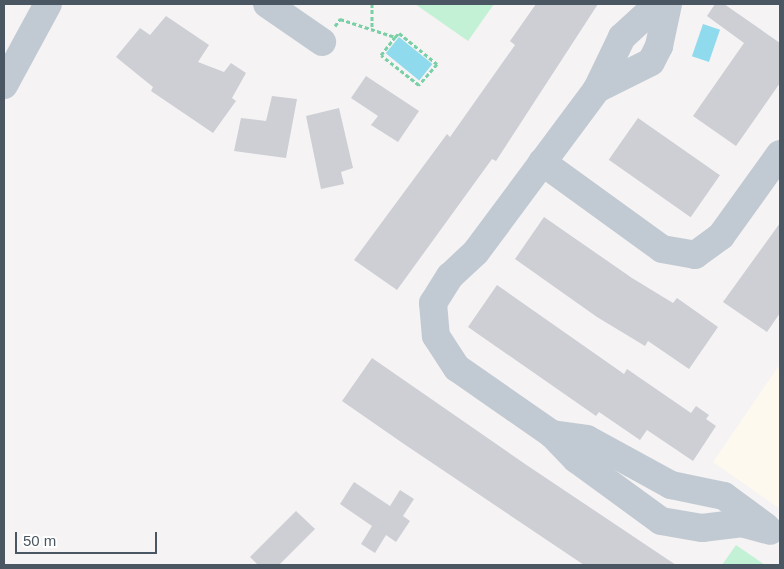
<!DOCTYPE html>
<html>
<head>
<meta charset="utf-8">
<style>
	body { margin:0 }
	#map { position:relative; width:784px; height:569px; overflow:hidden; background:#f5f3f3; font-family:Arial,sans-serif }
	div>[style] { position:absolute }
	.commercial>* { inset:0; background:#fdf9ef }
	.green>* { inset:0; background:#c3f1d5 }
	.water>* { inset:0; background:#90daee; transform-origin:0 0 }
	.building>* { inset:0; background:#cdcfd5; transform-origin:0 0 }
	.path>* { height:3px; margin-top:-1.5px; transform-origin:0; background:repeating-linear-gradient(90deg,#7ad0a6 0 4px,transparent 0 6.5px) }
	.minor>* { height:28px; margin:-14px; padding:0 14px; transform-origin:14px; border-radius:14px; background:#c1cad2 }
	span { translate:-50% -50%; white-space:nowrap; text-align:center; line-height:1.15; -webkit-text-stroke:4.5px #fff; paint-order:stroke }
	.frame { position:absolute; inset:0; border:5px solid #4a5661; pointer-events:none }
	.scale { position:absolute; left:15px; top:532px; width:142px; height:22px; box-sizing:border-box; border:2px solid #4a5661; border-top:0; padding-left:6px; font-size:15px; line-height:18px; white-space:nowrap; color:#4a5661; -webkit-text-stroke:4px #fff; paint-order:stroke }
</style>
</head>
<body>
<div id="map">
	<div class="commercial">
		<div style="clip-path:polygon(780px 364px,780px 509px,713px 462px)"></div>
	</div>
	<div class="green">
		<div style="clip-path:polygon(415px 4px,494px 4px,468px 41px)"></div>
		<div style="clip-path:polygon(736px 545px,765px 565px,722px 565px)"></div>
	</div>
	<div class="water">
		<div style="left:703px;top:24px;width:18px;height:34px;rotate:19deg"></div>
		<div style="left:399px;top:37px;width:43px;height:21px;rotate:39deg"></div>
	</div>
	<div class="building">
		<div style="clip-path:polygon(536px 4px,598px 4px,496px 161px,492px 159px,397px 290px,354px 260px,447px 134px,450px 137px,515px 45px,510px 41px)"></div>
		<div style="clip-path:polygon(715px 4px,724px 4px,780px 43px,780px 83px,736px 146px,693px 116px,744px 43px,707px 16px)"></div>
		<div style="clip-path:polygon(166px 16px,209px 45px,198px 62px,224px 72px,231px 63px,246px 73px,232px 98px,236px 101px,213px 133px,151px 91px,153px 87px,116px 57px,140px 28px,150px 35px)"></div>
		<div style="clip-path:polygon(366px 76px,419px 111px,398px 142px,371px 125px,378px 116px,351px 98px)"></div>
		<div style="clip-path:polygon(272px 96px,297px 99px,286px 158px,234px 151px,241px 118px,266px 121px)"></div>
		<div style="clip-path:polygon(339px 108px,353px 168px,341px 172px,344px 184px,321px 189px,306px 116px)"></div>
		<div style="left:638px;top:118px;width:100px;height:51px;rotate:35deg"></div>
		<div style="clip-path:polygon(544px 217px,632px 278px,673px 303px,677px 298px,718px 327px,689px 369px,648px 341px,645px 346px,597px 317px,515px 259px)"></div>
		<div style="clip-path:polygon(780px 223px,780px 313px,767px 332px,723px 302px)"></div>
		<div style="clip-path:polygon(497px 285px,624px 374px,627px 369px,691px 413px,696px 406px,709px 415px,706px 419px,716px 426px,693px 461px,647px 430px,640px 440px,599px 412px,596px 416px,468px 327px)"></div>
		<div style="clip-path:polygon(372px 358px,528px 466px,676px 565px,584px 565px,404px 444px,342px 401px)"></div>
		<div style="clip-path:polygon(354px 482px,390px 506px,400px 490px,414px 499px,403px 516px,410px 521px,396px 542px,386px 535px,375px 553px,361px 544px,372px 526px,340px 504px)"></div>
		<div style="clip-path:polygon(296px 511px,315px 529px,279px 565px,258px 565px,250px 557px)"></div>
	</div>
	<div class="path">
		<div style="left:335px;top:26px;width:9px;rotate:-54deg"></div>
		<div style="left:340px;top:19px;width:58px;rotate:18.1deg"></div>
		<div style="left:395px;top:37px;width:6px;rotate:-45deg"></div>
		<div style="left:399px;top:33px;width:49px;rotate:39.2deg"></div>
		<div style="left:437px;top:64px;width:28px;rotate:131deg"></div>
		<div style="left:419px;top:85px;width:48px;rotate:-141.7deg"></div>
		<div style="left:381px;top:55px;width:23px;rotate:-52deg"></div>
		<div style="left:372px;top:27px;width:23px;rotate:-90deg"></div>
	</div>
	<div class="minor">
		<div style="left:267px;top:4px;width:67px;rotate:34.6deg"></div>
		<div style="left:658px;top:4px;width:49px;rotate:137.5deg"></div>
		<div style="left:622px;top:37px;width:58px;rotate:115.7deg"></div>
		<div style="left:597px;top:89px;width:203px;rotate:126.6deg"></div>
		<div style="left:476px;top:252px;width:35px;rotate:137deg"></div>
		<div style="left:450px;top:276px;width:32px;rotate:122deg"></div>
		<div style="left:433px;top:303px;width:33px;rotate:85deg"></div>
		<div style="left:436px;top:336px;width:38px;rotate:57deg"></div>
		<div style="left:457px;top:368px;width:116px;rotate:34.8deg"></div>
		<div style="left:552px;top:434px;width:35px;rotate:46deg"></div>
		<div style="left:576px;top:459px;width:105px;rotate:36.1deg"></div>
		<div style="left:661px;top:521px;width:42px;rotate:9.7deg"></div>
		<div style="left:702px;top:528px;width:39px;rotate:-7deg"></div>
		<div style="left:741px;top:523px;width:30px;rotate:15deg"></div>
		<div style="left:4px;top:85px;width:92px;rotate:-61.5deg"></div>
		<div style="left:597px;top:89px;width:60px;rotate:-26.6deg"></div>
		<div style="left:651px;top:62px;width:18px;rotate:-63deg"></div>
		<div style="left:659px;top:46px;width:43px;rotate:-77.9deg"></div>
		<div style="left:542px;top:162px;width:148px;rotate:35.9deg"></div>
		<div style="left:662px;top:249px;width:34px;rotate:10deg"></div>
		<div style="left:695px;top:255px;width:32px;rotate:-36deg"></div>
		<div style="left:721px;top:236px;width:101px;rotate:-54.3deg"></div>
		<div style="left:552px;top:434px;width:35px;rotate:8deg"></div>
		<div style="left:587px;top:439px;width:96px;rotate:28.7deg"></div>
		<div style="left:671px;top:485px;width:54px;rotate:11.7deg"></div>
		<div style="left:724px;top:496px;width:52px;rotate:36.4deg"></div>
	</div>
	<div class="frame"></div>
	<div class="scale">50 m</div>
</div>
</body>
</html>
